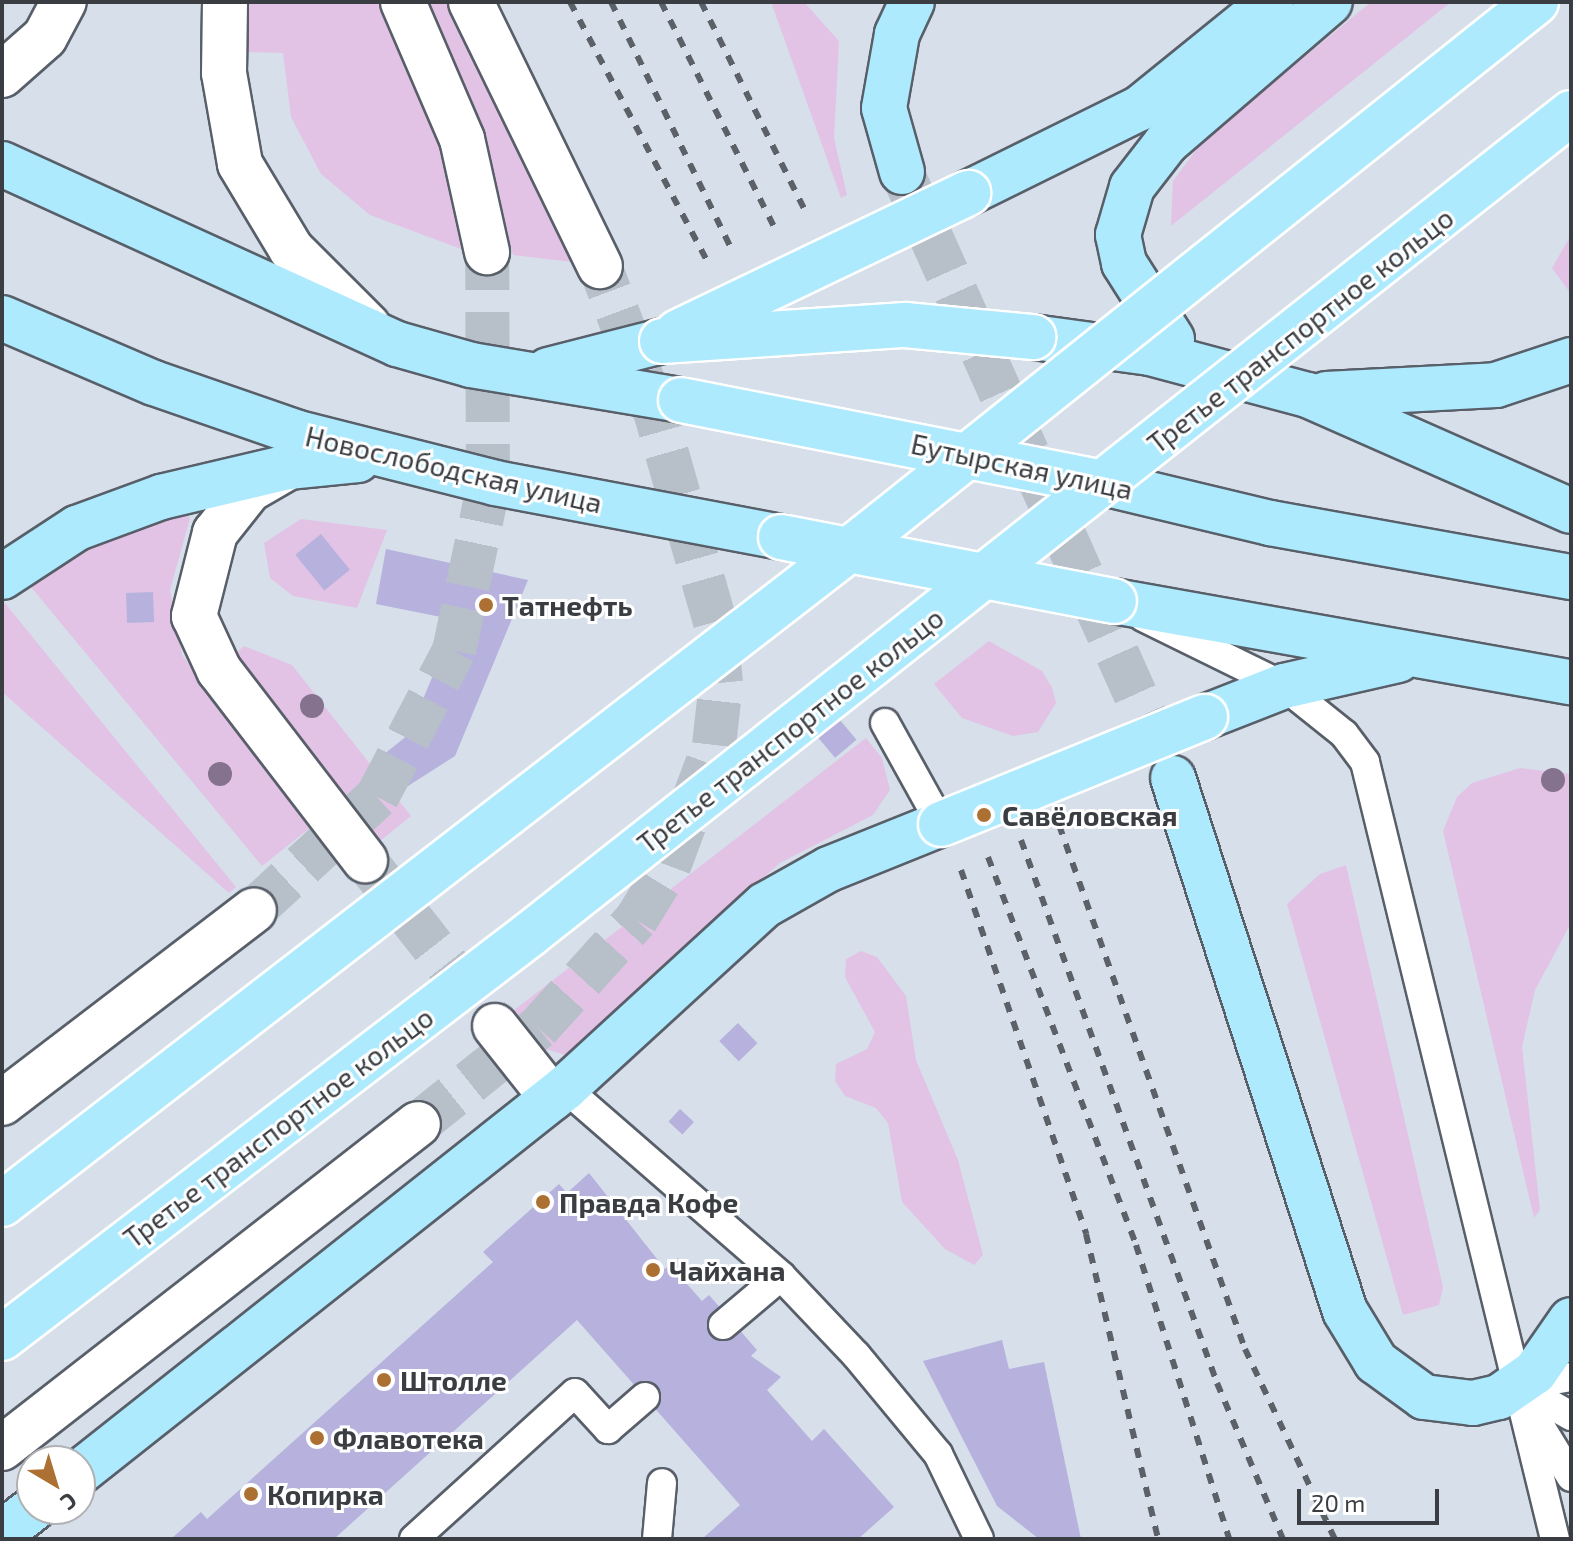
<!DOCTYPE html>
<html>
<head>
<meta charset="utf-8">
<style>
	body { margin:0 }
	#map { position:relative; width:1573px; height:1541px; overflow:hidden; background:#d6dfea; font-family:"Exo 2",sans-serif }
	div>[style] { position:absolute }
	.green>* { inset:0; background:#e2c3e6 }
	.building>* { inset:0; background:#b6b2dd; transform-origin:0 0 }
	.tertiary-tunnel>* { height:44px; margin-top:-22px; transform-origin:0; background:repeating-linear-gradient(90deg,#b7bfc8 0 44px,transparent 0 66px) }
	.primary-tunnel>* { height:44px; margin-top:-22px; transform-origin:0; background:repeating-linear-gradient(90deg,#b7bfc8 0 44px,transparent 0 66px) }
	.roads { filter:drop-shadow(2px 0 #585f69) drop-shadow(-2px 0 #585f69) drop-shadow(0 2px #585f69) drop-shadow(0 -2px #585f69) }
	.service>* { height:28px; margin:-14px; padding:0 14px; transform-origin:14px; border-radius:14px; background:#fff }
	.tertiary>* { height:44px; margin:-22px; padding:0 22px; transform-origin:22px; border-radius:22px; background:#fff }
	.primary>* { height:44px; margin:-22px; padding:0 22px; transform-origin:22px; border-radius:22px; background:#adeafe }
	.rail>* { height:6px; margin-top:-3px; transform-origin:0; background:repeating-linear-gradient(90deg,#5c6067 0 10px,transparent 0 20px) }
	.bridges { filter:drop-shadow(2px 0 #fff) drop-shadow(-2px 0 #fff) drop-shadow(0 2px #fff) drop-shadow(0 -2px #fff) }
	.primary-bridge>* { height:44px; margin:-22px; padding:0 22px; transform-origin:22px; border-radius:22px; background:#adeafe }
	.trees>* { width:24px; height:24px; margin:-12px; border-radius:50%; background:#84728f }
	.dots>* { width:22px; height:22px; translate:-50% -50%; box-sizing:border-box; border:4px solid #fff; border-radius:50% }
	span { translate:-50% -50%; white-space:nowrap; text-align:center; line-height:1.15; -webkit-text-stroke:6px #fff; paint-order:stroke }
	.street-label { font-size:28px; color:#3a3d42 }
	.poi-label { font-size:28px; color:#3a3d42; font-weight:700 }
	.left { translate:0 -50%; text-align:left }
	.frame { position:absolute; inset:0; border:4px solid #3a3d42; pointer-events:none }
	.north { position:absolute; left:16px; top:1445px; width:80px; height:80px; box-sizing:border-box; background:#fff; border:2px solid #b0b1b3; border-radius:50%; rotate:142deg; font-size:22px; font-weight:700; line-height:32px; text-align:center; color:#3a3d42 }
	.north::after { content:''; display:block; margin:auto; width:28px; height:36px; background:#ac7032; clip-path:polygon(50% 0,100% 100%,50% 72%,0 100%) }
	.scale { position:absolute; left:1297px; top:1489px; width:142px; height:36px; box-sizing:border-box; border:4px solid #3a3d42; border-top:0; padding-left:10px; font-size:24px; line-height:28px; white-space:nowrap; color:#3a3d42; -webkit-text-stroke:6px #fff; paint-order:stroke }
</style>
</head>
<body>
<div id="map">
	<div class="green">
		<div style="clip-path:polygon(245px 2px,383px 2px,442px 144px,461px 249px,370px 215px,321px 174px,291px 117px,283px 53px,244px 52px)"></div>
		<div style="clip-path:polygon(424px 2px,447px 2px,572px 262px,513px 255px,481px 133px)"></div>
		<div style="clip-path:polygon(771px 2px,804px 2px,839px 41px,834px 138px,847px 195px,841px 198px)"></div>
		<div style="clip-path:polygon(1371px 2px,1451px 2px,1171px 226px,1173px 181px,1203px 141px)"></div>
		<div style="clip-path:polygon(1571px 235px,1571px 294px,1552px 268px)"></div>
		<div style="clip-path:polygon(182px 512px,190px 518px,170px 590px,182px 655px,311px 827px,262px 866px,26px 581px,55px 559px)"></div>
		<div style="clip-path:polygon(301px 519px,387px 530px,357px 608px,293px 596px,270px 578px,264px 543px)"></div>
		<div style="clip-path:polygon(4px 602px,236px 887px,229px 893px,2px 692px)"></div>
		<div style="clip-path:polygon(989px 641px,1042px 671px,1052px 688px,1056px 703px,1038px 732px,1013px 736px,962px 718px,934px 684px)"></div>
		<div style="clip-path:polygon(244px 646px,292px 665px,411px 816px,380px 841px,235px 654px)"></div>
		<div style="clip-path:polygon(866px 738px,882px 758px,890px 790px,873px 815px,780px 863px,565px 1055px,542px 1048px,513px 1011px)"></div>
		<div style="clip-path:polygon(1520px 768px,1571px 774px,1571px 923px,1535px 990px,1522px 1047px,1540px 1210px,1534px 1218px,1443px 831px,1457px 797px,1472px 783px)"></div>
		<div style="clip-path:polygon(1346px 865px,1443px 1287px,1439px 1305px,1403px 1315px,1287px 904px,1320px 874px)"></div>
		<div style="clip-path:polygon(861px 951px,877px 957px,906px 996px,916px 1060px,958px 1160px,983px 1255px,974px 1265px,945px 1249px,902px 1202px,888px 1123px,876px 1108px,845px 1096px,835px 1081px,836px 1064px,867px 1049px,875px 1032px,845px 977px,846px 959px)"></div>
	</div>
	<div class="building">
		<div style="left:321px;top:534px;width:46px;height:33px;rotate:51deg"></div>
		<div style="clip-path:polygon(386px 549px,528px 580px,455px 756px,397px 793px,373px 763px,408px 735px,456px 620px,376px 604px)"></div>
		<div style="left:153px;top:592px;width:30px;height:27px;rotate:88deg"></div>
		<div style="left:834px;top:713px;width:35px;height:28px;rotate:50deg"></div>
		<div style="left:738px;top:1023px;width:28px;height:26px;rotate:46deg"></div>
		<div style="left:680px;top:1109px;width:19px;height:17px;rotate:43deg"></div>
		<div style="clip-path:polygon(589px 1173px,665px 1269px,678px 1258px,695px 1278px,687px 1284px,702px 1301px,709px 1295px,757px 1350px,751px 1356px,781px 1377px,767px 1390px,812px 1441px,824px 1429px,894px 1507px,858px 1539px,702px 1539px,740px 1505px,577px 1320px,334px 1539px,171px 1539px,201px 1512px,207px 1519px,493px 1262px,483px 1252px,559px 1184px,567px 1193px)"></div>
		<div style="clip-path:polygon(1002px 1340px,1009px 1369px,1044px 1362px,1081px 1539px,1039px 1539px,997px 1506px,923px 1361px)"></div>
	</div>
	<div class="tertiary-tunnel">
		<div style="left:365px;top:860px;width:211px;rotate:51.9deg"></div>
		<div style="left:254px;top:910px;width:167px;rotate:-42.6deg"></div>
		<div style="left:377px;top:797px;width:165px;rotate:-62.2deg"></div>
		<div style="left:454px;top:651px;width:167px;rotate:-78.2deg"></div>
		<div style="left:488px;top:488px;width:236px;rotate:-90.2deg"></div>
		<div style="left:418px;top:1124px;width:154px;rotate:-38.7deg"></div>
		<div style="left:538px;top:1028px;width:146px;rotate:-47.8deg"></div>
		<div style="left:636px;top:920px;width:63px;rotate:-58.6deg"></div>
		<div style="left:669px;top:866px;width:129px;rotate:-69.6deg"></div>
		<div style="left:714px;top:745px;width:62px;rotate:-83.6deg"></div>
		<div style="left:721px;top:683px;width:61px;rotate:-95.6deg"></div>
		<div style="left:715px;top:622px;width:215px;rotate:-105.9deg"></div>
		<div style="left:656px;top:415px;width:159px;rotate:-110.6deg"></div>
	</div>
	<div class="primary-tunnel">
		<div style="left:902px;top:172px;width:657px;rotate:65.93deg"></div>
	</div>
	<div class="roads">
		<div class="service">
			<div style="left:1143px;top:617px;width:157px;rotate:26.1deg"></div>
			<div style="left:1284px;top:686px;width:77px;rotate:38.7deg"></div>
			<div style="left:1344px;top:734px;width:35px;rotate:53deg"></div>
			<div style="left:1365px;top:762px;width:800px;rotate:76.26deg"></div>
			<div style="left:885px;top:723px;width:115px;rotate:61deg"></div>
			<div style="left:565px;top:1088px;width:286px;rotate:41deg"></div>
			<div style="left:781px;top:1276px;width:109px;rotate:46.5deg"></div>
			<div style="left:856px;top:1355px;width:129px;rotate:50.4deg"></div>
			<div style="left:938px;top:1454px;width:94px;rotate:64.2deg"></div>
			<div style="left:723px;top:1325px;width:76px;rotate:-40.2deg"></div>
			<div style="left:1518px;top:1386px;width:61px;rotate:29.5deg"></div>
			<div style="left:1518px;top:1386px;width:54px;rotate:-9.6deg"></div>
			<div style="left:1531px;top:1411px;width:77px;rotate:58.8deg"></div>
			<div style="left:414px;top:1539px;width:217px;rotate:-42.2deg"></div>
			<div style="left:575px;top:1393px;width:49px;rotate:47.5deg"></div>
			<div style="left:608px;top:1429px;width:49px;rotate:-40.9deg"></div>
			<div style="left:657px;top:1539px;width:56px;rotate:-84.9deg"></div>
		</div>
		<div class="tertiary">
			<div style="left:225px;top:2px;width:71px;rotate:90.8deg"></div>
			<div style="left:224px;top:73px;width:92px;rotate:80deg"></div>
			<div style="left:240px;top:164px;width:99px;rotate:59deg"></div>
			<div style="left:291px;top:249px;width:109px;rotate:45deg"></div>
			<div style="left:403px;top:2px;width:149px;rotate:66.7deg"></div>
			<div style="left:462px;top:139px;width:116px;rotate:77.5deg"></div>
			<div style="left:471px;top:2px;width:294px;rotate:64deg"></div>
			<div style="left:2px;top:75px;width:57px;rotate:-41.5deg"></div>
			<div style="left:45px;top:37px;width:40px;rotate:-62deg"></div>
			<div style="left:287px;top:468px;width:44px;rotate:149.9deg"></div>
			<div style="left:249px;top:490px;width:55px;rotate:128.3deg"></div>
			<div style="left:215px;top:533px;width:86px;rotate:104.2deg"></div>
			<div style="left:194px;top:616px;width:60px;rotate:65.2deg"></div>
			<div style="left:219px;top:670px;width:240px;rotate:52.5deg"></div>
			<div style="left:495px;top:1026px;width:92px;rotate:51.6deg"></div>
			<div style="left:2px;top:1103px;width:317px;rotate:-37.4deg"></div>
			<div style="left:2px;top:1448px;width:527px;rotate:-37.91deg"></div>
		</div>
		<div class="primary">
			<div style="left:2px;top:164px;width:434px;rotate:24.5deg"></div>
			<div style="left:397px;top:344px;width:77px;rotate:15.8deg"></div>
			<div style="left:471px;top:365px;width:213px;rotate:9.5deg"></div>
			<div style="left:902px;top:172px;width:66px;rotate:-105.7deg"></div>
			<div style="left:884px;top:108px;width:75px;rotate:-80deg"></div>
			<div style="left:897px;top:34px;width:35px;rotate:-65deg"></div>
			<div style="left:968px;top:193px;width:192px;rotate:-26.3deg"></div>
			<div style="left:1140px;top:108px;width:169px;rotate:-39deg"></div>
			<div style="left:2px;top:318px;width:165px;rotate:23.2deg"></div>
			<div style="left:154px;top:383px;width:152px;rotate:19.1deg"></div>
			<div style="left:298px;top:433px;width:203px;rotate:14.2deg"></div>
			<div style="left:495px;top:483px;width:291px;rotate:10.7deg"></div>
			<div style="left:1033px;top:337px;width:118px;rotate:7.8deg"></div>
			<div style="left:1150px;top:353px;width:163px;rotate:14.9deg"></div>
			<div style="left:1308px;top:395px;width:287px;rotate:23.8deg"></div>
			<div style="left:1172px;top:339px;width:90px;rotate:-122.3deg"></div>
			<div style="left:1124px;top:263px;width:29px;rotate:-102deg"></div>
			<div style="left:1118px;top:235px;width:50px;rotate:-73.7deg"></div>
			<div style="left:1132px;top:187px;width:56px;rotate:-52.3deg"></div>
			<div style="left:1166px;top:143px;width:216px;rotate:-40.7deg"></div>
			<div style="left:548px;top:370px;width:118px;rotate:-14.3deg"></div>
			<div style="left:1326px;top:394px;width:170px;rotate:-3deg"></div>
			<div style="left:1496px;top:385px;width:79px;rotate:-18.4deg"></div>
			<div style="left:1099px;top:482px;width:176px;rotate:13.5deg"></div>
			<div style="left:1270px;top:523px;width:306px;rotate:10.2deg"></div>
			<div style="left:2px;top:577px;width:90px;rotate:-33.2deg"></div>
			<div style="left:77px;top:528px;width:90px;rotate:-20.3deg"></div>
			<div style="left:161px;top:497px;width:130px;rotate:-13.3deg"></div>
			<div style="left:288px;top:467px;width:70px;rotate:-5.7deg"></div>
			<div style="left:1114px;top:601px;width:464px;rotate:10.1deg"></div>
			<div style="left:1205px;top:717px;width:85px;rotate:-21.4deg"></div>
			<div style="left:1284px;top:686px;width:117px;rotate:-12.8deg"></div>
			<div style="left:1173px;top:778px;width:560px;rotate:72.12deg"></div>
			<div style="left:1345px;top:1311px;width:60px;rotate:58.7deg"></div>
			<div style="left:1376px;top:1362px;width:59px;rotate:36.1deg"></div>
			<div style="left:1424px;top:1397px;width:49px;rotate:7deg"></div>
			<div style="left:1473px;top:1403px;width:27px;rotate:-13deg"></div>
			<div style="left:1499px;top:1397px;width:44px;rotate:-34.8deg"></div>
			<div style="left:1535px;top:1372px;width:63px;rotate:-55.3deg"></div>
			<div style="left:80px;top:1472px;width:619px;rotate:-38.37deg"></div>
			<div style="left:565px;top:1088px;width:271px;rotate:-42.5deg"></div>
			<div style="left:765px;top:905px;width:73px;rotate:-29.4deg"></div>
			<div style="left:829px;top:869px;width:121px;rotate:-21.9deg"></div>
			<div style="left:2px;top:1533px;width:39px;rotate:-38deg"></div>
		</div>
	</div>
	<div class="rail">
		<div style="left:570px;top:2px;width:291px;rotate:62.1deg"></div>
		<div style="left:611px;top:2px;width:271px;rotate:64deg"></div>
		<div style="left:661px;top:2px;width:252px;rotate:63.3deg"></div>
		<div style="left:701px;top:2px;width:236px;rotate:63.5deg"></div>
		<div style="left:1059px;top:825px;width:556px;rotate:70.46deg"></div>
		<div style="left:1245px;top:1349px;width:210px;rotate:64.7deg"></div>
		<div style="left:1021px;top:840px;width:577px;rotate:70.15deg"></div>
		<div style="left:1217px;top:1383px;width:169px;rotate:67.1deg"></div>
		<div style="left:988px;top:857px;width:415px;rotate:69.1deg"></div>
		<div style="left:1136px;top:1245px;width:308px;rotate:72.4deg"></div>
		<div style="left:961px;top:870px;width:385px;rotate:71deg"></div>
		<div style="left:1086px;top:1234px;width:313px;rotate:76.7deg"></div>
	</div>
	<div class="bridges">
		<div class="primary-bridge">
			<div style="left:678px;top:332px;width:322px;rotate:-25.6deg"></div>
			<div style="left:662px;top:341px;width:244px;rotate:-3.8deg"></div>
			<div style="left:905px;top:325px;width:129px;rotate:5.4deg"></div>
			<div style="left:681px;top:400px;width:426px;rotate:11.1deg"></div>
			<div style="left:781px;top:537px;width:339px;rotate:10.9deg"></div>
			<div style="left:941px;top:824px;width:285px;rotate:-22.1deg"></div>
			<div style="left:2px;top:1204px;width:1093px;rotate:-37.68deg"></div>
			<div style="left:867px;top:536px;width:856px;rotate:-38.6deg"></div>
			<div style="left:2px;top:1338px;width:665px;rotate:-37.42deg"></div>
			<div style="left:530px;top:934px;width:1326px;rotate:-38.26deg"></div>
		</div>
	</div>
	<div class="trees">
		<div style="left:312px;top:706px"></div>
		<div style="left:220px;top:774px"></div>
		<div style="left:1553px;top:780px"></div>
	</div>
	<div class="dots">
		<div style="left:486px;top:605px;background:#ac7032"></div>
		<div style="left:984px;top:815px;background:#ac7032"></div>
		<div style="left:543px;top:1202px;background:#ac7032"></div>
		<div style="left:653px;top:1270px;background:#ac7032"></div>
		<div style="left:384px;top:1380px;background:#ac7032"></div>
		<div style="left:317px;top:1438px;background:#ac7032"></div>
		<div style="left:251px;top:1494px;background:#ac7032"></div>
	</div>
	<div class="street-label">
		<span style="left:1300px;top:330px;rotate:-38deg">Третье транспортное кольцо</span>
		<span style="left:1022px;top:466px;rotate:12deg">Бутырская улица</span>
		<span style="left:454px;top:469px;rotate:13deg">Новослободская улица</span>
		<span style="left:790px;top:730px;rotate:-38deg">Третье транспортное кольцо</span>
		<span style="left:278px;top:1127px;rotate:-37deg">Третье транспортное кольцо</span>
	</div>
	<div class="poi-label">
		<span class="left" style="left:502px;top:605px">Татнефть</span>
		<span class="left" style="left:1002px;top:815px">Савёловская</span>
		<span class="left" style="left:559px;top:1202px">Правда Кофе</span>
		<span class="left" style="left:669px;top:1270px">Чайхана</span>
		<span class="left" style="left:400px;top:1380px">Штолле</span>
		<span class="left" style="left:333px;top:1438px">Флавотека</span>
		<span class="left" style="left:267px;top:1494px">Копирка</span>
	</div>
	<div class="frame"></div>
	<div class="north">С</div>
	<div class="scale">20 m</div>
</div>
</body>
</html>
